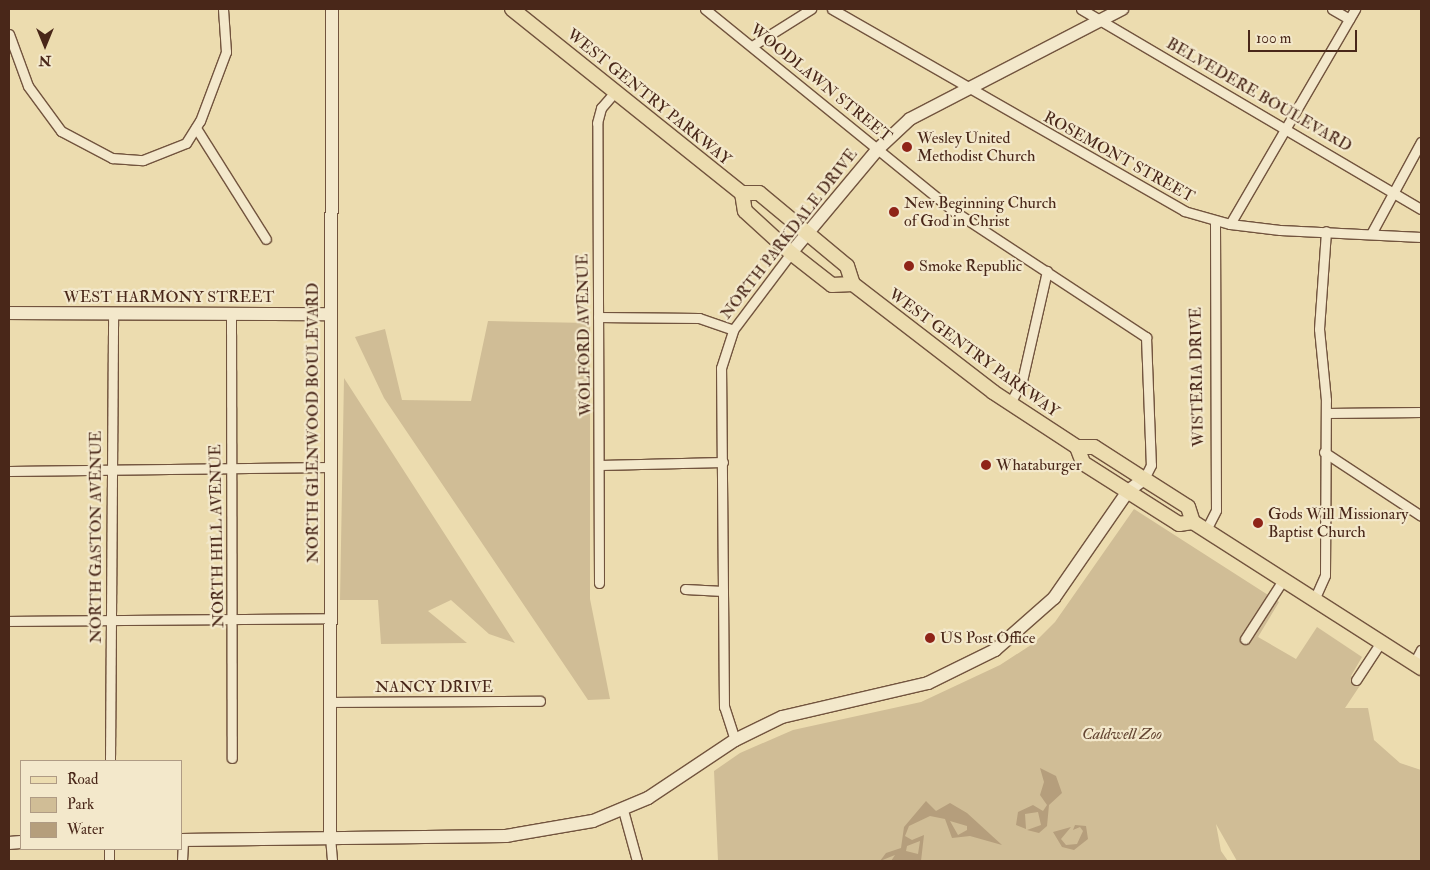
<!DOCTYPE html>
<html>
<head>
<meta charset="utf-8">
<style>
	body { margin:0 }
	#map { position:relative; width:1430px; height:870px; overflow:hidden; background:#ecdcaf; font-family:"IM FELL Double Pica",serif }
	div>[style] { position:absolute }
	.green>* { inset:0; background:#d0bd96 }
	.water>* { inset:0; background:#b59e7c }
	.roads { filter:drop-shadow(1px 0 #72543e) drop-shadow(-1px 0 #72543e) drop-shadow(0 1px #72543e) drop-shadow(0 -1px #72543e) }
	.street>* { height:9px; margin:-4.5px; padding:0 4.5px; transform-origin:4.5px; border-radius:4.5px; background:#f3e8cb }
	.secondary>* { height:12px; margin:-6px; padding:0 6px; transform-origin:6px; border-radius:6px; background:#f3e8cb }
	.primary>* { height:14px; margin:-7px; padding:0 7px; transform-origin:7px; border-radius:7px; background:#ecdcaf }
	.dots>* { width:14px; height:14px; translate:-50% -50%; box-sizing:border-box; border:2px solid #f3e8cb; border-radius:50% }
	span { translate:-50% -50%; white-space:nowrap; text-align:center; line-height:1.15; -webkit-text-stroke:4.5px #f3e8cb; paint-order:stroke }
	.street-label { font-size:16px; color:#492719 }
	.poi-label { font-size:16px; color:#492719 }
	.left { translate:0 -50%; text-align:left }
	.park-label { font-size:16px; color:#644532; font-style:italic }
	.frame { position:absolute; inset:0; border:10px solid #492719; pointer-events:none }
	.legend { position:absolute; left:20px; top:760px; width:162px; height:90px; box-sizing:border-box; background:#f3e8cb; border:1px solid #af9b84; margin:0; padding:6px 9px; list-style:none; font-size:15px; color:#492719 }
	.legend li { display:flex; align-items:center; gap:10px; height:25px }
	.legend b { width:25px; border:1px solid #af9b84 }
	.north { position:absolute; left:20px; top:20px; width:50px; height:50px; -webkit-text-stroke:4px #f3e8cb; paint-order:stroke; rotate:180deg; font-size:14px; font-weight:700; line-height:20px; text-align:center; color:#492719 }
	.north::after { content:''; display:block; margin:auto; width:18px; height:22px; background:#492719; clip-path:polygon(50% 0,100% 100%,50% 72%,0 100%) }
	.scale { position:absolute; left:1248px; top:30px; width:109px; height:22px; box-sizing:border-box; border:2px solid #492719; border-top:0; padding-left:6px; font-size:15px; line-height:18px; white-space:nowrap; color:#492719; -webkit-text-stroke:4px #f3e8cb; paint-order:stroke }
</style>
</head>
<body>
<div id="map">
	<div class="green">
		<div style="clip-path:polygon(488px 321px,590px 323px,590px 599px,610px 699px,588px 700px,384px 398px,355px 337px,385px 329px,402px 400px,471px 401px)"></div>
		<div style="clip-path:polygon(344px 378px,515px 643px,489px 634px,451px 600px,428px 611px,467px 643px,381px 644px,378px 600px,340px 600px)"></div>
		<div style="clip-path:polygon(1134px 509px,1279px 602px,1258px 637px,1296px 659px,1317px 627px,1362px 657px,1351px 676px,1361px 684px,1345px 708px,1368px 708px,1374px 740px,1400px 763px,1421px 770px,1421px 861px,1237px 861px,1216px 824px,1221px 851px,1228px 861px,718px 861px,714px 771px,740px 753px,793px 730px,921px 702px,1000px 665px,1034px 643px,1055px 622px)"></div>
	</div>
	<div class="water">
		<div style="clip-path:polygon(1040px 768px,1056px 776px,1062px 793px,1049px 805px,1047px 826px,1039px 833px,1027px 830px,1041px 825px,1038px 812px,1025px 814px,1026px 829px,1016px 825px,1018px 812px,1033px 805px,1043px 811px,1047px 805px,1040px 795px,1044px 782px)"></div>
		<div style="clip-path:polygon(evenodd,926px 801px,936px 811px,950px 803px,967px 813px,1002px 845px,970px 836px,952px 838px,945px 819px,930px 816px,909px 826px,905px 836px,912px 840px,924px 835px,921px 861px,891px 861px,895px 855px,880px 861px,886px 853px,901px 848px,904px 827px,926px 801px,950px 821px,967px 826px,967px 830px,958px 835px,950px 821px,926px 801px,920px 841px,918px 854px,906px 851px,907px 846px,920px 841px)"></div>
		<div style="clip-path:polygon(1075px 825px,1086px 826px,1088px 839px,1074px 850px,1062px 847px,1053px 832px,1071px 827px,1061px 839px,1066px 845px,1077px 844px,1083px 831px,1080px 827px,1073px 830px)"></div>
	</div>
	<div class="roads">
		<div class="street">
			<div style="left:705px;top:9px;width:321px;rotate:39.1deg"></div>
			<div style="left:954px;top:211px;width:230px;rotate:33.3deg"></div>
			<div style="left:1146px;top:337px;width:128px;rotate:87.8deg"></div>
			<div style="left:1151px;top:465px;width:16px;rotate:117deg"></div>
			<div style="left:832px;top:9px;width:406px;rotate:29.8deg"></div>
			<div style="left:1184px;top:211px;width:48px;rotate:15.8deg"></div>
			<div style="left:1230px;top:224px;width:50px;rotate:6.8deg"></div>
			<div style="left:1280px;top:230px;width:141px;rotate:2.8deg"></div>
			<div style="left:1081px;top:9px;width:394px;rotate:30.5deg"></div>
			<div style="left:1332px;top:9px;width:20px;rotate:30deg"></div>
			<div style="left:9px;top:34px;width:55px;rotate:69.9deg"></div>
			<div style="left:28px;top:86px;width:56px;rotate:53.7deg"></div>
			<div style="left:61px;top:131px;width:58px;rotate:27.9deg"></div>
			<div style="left:112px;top:158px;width:31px;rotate:4deg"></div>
			<div style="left:143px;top:160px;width:46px;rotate:-21.6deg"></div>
			<div style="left:186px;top:143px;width:26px;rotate:-58deg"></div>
			<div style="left:200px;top:121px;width:74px;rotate:-69.4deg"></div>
			<div style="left:226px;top:52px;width:43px;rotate:-94deg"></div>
			<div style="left:752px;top:46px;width:70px;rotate:-32.1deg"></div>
			<div style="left:196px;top:128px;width:131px;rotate:57.8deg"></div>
			<div style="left:1230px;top:224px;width:249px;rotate:-59.8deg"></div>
			<div style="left:1371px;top:234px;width:105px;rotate:-61.5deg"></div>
			<div style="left:231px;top:313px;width:445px;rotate:89.9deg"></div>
			<div style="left:598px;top:317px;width:101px;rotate:0.6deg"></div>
			<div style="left:699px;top:318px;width:36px;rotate:19deg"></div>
			<div style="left:1010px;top:403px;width:25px;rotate:-61deg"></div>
			<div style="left:1022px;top:381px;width:113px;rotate:-77.2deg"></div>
			<div style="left:1326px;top:413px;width:95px;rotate:-0.6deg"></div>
			<div style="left:1324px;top:452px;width:116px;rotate:33.4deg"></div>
			<div style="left:600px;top:465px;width:123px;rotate:-1.4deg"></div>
			<div style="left:9px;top:471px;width:321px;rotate:-0.7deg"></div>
			<div style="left:1206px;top:530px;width:22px;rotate:-63deg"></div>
			<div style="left:1216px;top:510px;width:289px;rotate:-90.2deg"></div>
			<div style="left:599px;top:583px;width:460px;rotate:-90.2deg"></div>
			<div style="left:597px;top:123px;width:16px;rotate:-75deg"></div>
			<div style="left:601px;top:108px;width:21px;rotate:-49deg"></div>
			<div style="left:685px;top:589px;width:38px;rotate:3deg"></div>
			<div style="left:1314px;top:600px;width:27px;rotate:-66deg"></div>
			<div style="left:1325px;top:575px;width:175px;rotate:-89.7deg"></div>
			<div style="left:1326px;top:400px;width:71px;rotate:-95.6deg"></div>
			<div style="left:1319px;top:329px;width:98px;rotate:-85.9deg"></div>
			<div style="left:9px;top:621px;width:319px;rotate:-0.5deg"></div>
			<div style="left:1245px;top:639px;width:70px;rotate:-57.2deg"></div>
			<div style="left:1414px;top:663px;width:15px;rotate:-62deg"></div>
			<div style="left:1356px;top:680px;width:45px;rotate:-56.7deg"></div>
			<div style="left:329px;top:702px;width:211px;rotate:-0.3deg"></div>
			<div style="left:735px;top:740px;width:35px;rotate:-108deg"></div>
			<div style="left:724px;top:707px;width:339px;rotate:-90.5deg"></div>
			<div style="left:721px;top:368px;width:40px;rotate:-72deg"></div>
			<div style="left:733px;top:330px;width:96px;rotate:-53deg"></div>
			<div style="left:110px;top:761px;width:448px;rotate:-89.6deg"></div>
			<div style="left:623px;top:810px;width:53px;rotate:74.6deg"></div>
			<div style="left:330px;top:837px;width:24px;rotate:85deg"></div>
			<div style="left:109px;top:861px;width:12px;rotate:-90deg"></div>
			<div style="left:182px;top:861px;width:21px;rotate:-87deg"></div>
		</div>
		<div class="secondary">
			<div style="left:791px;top:253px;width:136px;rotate:-50.1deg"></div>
			<div style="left:878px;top:149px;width:44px;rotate:-43.2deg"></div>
			<div style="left:910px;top:119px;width:239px;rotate:-27.4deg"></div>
			<div style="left:9px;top:313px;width:321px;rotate:0.2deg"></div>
			<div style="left:330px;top:837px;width:828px;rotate:-89.86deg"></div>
			<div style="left:181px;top:840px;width:325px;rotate:-0.7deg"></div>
			<div style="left:506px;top:836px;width:88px;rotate:-9.8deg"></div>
			<div style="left:593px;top:821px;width:60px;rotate:-22.7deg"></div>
			<div style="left:648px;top:798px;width:105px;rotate:-33.7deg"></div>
			<div style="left:735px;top:740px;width:52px;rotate:-26.1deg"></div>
			<div style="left:782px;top:717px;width:150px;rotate:-13.1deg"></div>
			<div style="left:928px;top:683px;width:75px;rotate:-26.2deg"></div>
			<div style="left:995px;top:650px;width:79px;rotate:-41.4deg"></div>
			<div style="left:1054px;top:598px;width:130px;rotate:-55.3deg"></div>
			<div style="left:1128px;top:491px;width:20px;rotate:-37deg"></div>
			<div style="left:9px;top:843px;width:12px;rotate:-5deg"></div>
		</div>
		<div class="primary">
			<div style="left:512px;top:9px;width:295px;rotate:38.7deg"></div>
			<div style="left:742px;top:193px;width:17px"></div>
			<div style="left:759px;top:193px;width:114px;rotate:39.7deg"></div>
			<div style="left:847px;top:266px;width:19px;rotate:72deg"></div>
			<div style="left:853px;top:284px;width:177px;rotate:37.6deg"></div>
			<div style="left:993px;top:392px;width:100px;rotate:33.2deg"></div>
			<div style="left:1077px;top:447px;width:17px"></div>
			<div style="left:1094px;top:447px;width:59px;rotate:32.6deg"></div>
			<div style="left:1144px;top:479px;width:52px;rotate:32.5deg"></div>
			<div style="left:1188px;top:507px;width:16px;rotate:72deg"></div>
			<div style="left:1193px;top:522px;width:271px;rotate:32.6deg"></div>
			<div style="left:742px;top:193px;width:18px;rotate:81deg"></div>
			<div style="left:745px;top:211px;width:62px;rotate:42.4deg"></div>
			<div style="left:791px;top:253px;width:52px;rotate:38deg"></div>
			<div style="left:832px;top:285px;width:21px;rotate:-3deg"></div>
			<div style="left:1077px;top:447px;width:17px;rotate:69deg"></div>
			<div style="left:1083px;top:463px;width:114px;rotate:32.4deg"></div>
			<div style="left:1179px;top:524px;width:14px;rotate:-8deg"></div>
		</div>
	</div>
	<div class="dots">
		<div style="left:907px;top:147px;background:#8f2418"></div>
		<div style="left:894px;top:212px;background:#8f2418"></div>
		<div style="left:909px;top:266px;background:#8f2418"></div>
		<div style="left:986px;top:465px;background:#8f2418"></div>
		<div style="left:1258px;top:523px;background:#8f2418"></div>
		<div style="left:930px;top:638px;background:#8f2418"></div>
	</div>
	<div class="street-label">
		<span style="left:821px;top:83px;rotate:39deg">WOODLAWN STREET</span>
		<span style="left:1259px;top:95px;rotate:30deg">BELVEDERE BOULEVARD</span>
		<span style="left:649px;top:97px;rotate:39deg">WEST GENTRY PARKWAY</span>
		<span style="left:1119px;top:157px;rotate:29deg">ROSEMONT STREET</span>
		<span style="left:789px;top:234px;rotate:-52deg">NORTH PARKDALE DRIVE</span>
		<span style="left:169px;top:297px">WEST HARMONY STREET</span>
		<span style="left:584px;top:335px;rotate:-91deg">WOLFORD AVENUE</span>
		<span style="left:974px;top:353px;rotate:36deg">WEST GENTRY PARKWAY</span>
		<span style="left:1197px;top:377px;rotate:-91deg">WISTERIA DRIVE</span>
		<span style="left:313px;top:423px;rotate:-90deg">NORTH GLENWOOD BOULEVARD</span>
		<span style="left:217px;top:536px;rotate:-91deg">NORTH HILL AVENUE</span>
		<span style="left:96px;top:537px;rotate:-90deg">NORTH GASTON AVENUE</span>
		<span style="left:434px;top:687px">NANCY DRIVE</span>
	</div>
	<div class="poi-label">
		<span class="left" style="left:917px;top:147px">Wesley United<br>Methodist Church</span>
		<span class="left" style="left:904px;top:212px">New Beginning Church<br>of God in Christ</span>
		<span class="left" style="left:919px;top:266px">Smoke Republic</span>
		<span class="left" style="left:996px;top:465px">Whataburger</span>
		<span class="left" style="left:1268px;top:523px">Gods Will Missionary<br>Baptist Church</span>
		<span class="left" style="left:940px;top:638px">US Post Office</span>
	</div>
	<div class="park-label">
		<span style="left:1122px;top:734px">Caldwell Zoo</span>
	</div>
	<div class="frame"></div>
	<ul class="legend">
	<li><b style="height:6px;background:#ecdcaf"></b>Road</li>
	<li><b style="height:14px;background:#d0bd96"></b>Park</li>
	<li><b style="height:14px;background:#b59e7c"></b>Water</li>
	</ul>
	<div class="north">N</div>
	<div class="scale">100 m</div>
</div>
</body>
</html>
